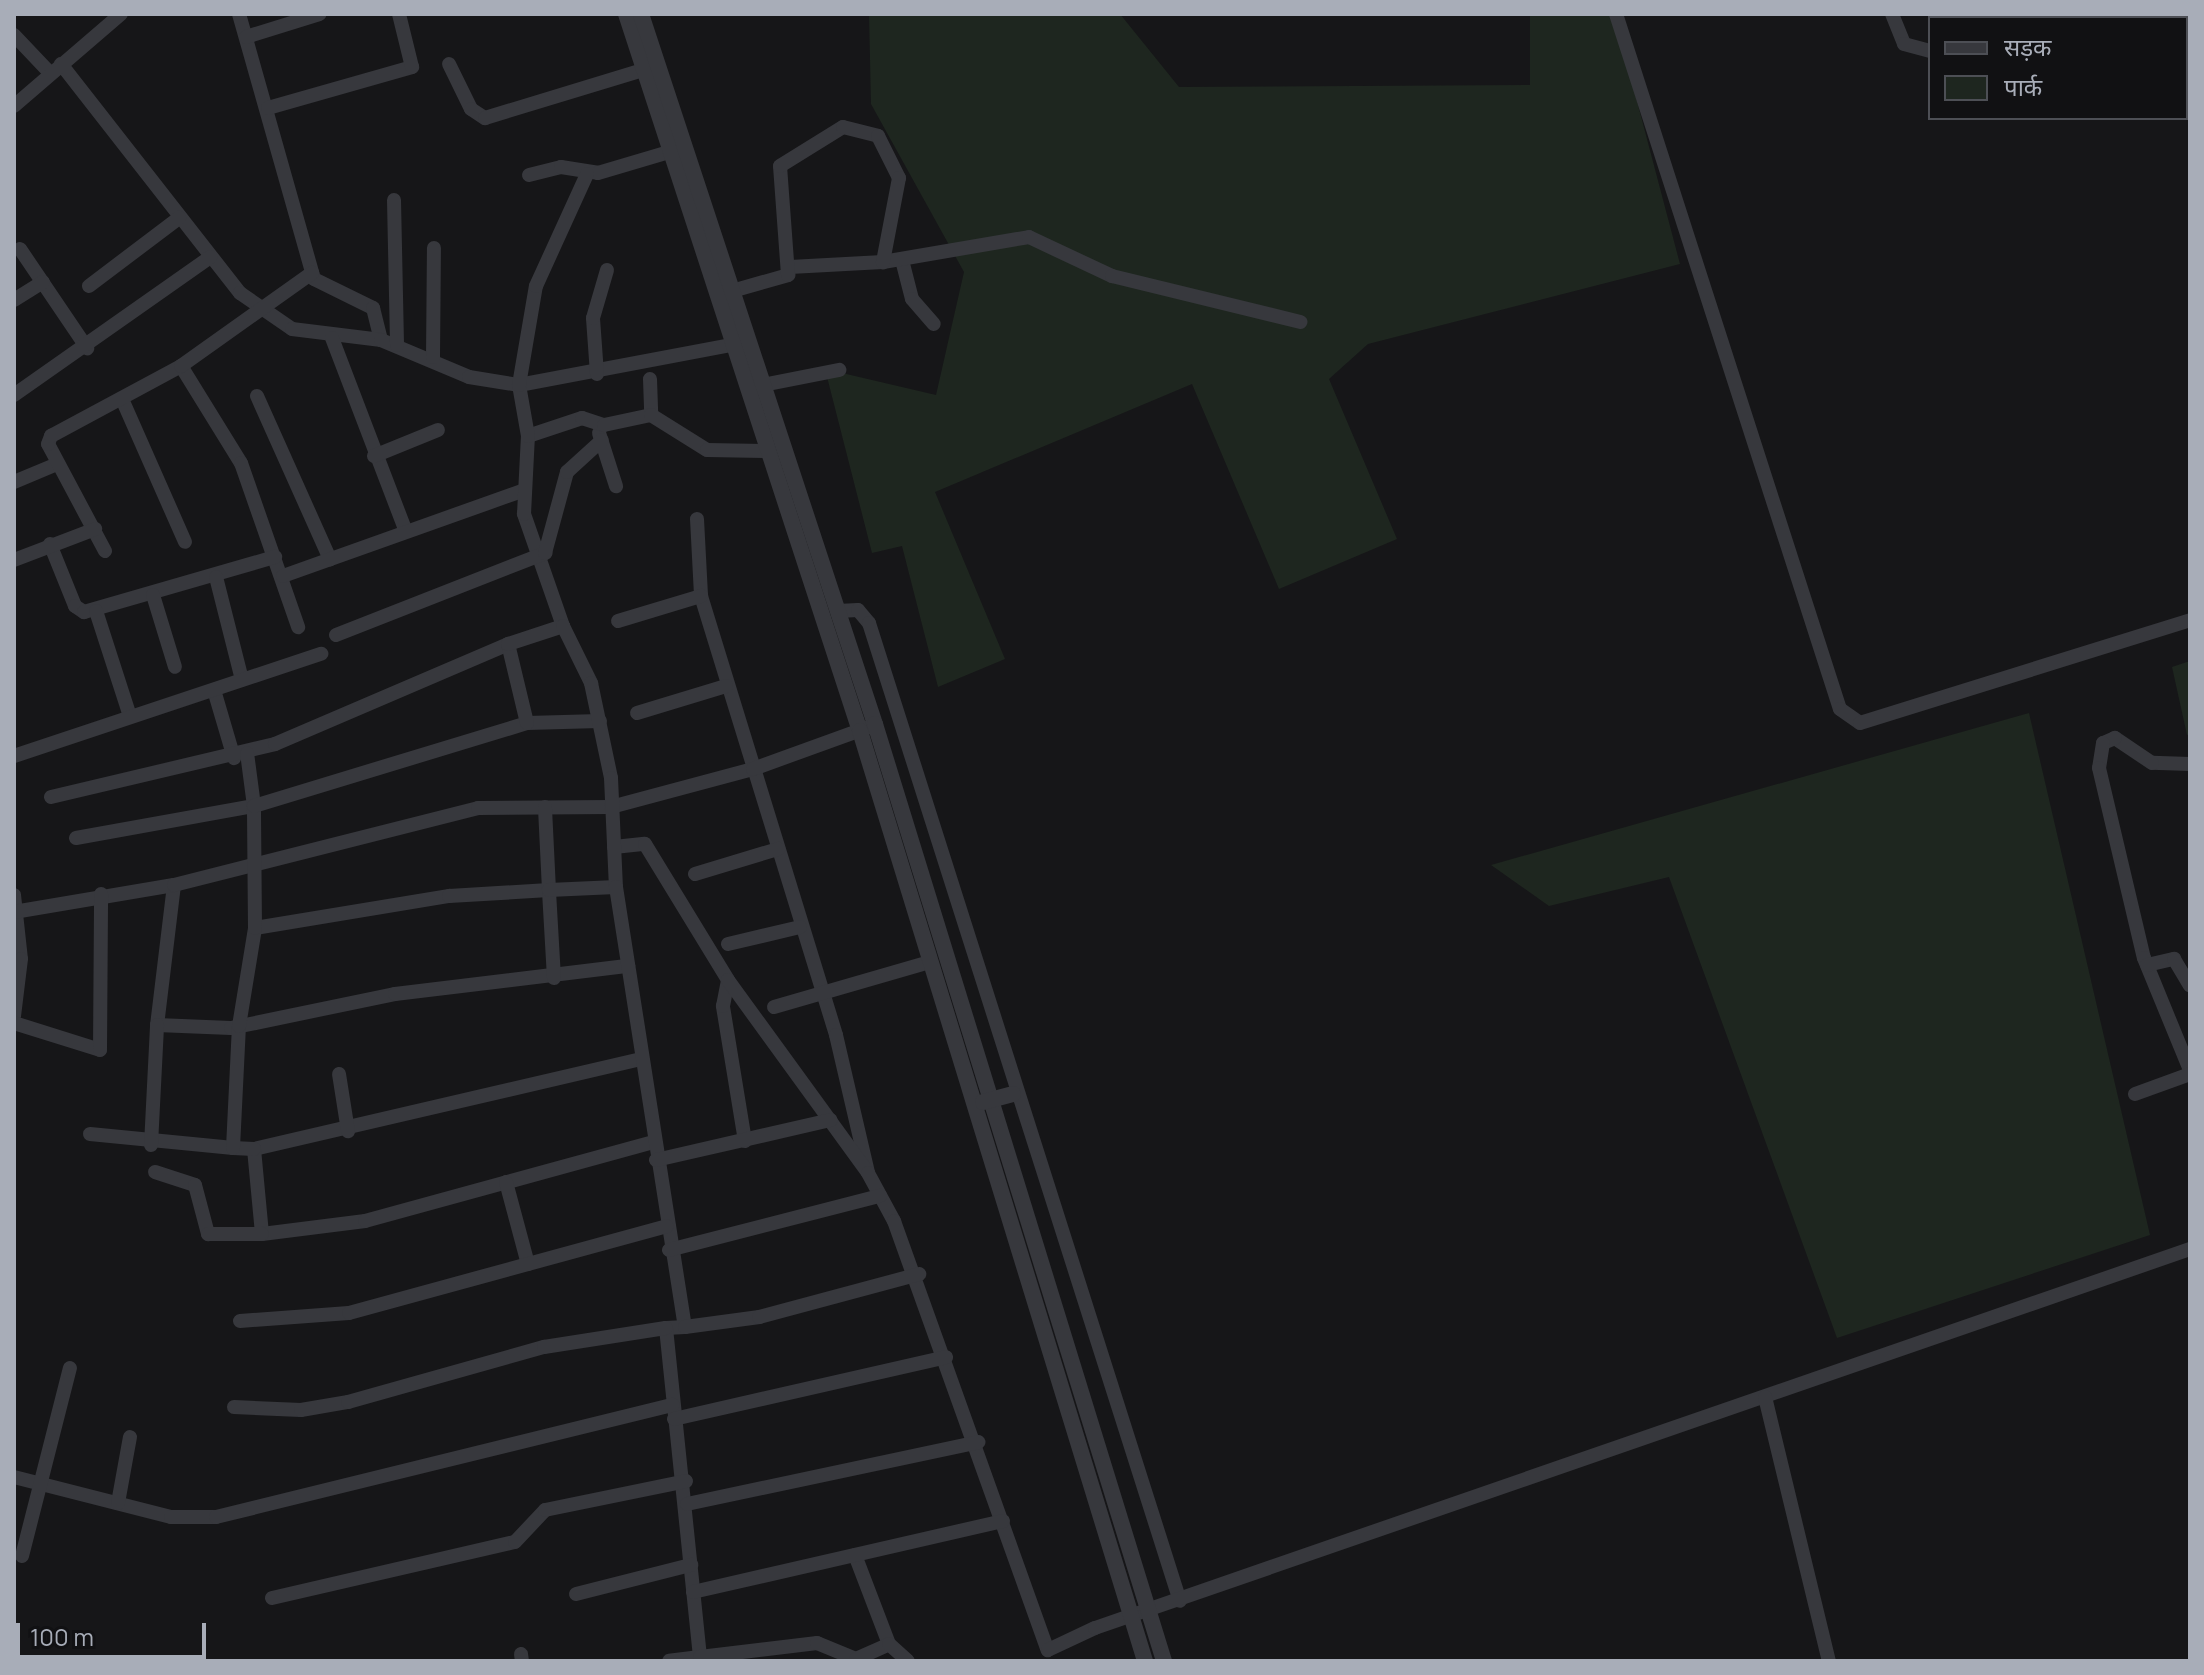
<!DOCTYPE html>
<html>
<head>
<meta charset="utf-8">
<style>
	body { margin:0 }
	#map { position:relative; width:2204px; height:1675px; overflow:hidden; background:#161618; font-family:Manrope,"Noto Sans Devanagari",sans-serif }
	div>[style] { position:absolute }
	.green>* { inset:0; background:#1e261f }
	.minor>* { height:14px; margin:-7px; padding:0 7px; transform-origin:7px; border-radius:7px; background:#37383d }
	.tertiary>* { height:16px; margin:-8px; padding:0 8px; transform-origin:8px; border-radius:8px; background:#37383d }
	span { translate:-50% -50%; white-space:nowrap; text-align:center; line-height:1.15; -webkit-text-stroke:8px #111113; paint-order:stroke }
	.frame { position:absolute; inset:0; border:16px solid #a8adb8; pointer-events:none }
	.legend { position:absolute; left:1928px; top:16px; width:260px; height:104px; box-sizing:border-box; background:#111113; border:2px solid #4d4f55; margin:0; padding:10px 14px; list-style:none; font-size:24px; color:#a8adb8 }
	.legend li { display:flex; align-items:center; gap:16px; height:40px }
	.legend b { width:40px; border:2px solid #4d4f55 }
	.scale { position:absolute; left:16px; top:1623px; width:190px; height:36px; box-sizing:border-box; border:4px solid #a8adb8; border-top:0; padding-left:10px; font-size:24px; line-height:28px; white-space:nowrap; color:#a8adb8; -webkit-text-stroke:6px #111113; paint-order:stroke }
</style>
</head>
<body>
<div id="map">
	<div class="green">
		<div style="clip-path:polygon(869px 14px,1120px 14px,1179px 87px,1530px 85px,1530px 14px,1614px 14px,1680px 264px,1368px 344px,1329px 379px,1397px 539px,1279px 589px,1192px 384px,935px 492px,1005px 659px,938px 687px,902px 546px,872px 553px,825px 369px,936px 395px,964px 272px,871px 104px)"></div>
		<div style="clip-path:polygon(2190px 661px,2190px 734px,2187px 735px,2172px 667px)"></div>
		<div style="clip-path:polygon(2029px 713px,2150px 1235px,1837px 1338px,1669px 877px,1549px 906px,1491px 865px)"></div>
	</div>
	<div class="minor">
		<div style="left:239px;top:14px;width:275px;rotate:74.2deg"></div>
		<div style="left:314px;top:279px;width:66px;rotate:26.2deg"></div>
		<div style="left:373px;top:308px;width:33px;rotate:76deg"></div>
		<div style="left:1616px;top:14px;width:730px;rotate:72.14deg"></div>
		<div style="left:1840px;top:709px;width:24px;rotate:35deg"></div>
		<div style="left:1860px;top:723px;width:346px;rotate:-17.3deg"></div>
		<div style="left:1892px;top:14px;width:32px;rotate:68deg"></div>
		<div style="left:1904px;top:44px;width:27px;rotate:15deg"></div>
		<div style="left:1947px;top:18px;width:4px;rotate:-90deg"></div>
		<div style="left:2066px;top:18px;width:4px;rotate:-76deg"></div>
		<div style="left:2186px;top:18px;width:4px;rotate:-14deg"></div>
		<div style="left:14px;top:35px;width:52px;rotate:46.5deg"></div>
		<div style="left:246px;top:37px;width:77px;rotate:-17.3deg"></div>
		<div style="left:61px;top:64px;width:291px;rotate:52deg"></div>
		<div style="left:240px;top:293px;width:63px;rotate:34.7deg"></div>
		<div style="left:292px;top:329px;width:90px;rotate:7deg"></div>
		<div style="left:381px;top:340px;width:95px;rotate:22.8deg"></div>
		<div style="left:469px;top:377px;width:51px;rotate:9.1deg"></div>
		<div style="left:519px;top:385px;width:215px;rotate:-10.7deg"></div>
		<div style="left:449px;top:64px;width:50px;rotate:63.9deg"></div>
		<div style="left:471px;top:109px;width:17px;rotate:33deg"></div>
		<div style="left:485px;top:118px;width:165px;rotate:-16.9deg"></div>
		<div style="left:14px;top:106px;width:141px;rotate:-40.7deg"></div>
		<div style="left:268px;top:108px;width:150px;rotate:-15.9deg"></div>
		<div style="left:412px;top:67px;width:55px;rotate:-103.8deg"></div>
		<div style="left:529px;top:175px;width:33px;rotate:-14deg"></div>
		<div style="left:561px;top:167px;width:37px;rotate:9deg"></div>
		<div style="left:598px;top:173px;width:74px;rotate:-16.5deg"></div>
		<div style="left:394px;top:200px;width:145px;rotate:88.8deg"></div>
		<div style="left:20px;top:249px;width:120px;rotate:55.9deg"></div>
		<div style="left:902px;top:260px;width:40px;rotate:75.6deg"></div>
		<div style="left:912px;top:299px;width:33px;rotate:49deg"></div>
		<div style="left:790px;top:267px;width:93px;rotate:-3.1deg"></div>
		<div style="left:883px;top:262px;width:148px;rotate:-9.7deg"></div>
		<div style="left:1029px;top:237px;width:92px;rotate:25.2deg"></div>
		<div style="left:1112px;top:276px;width:194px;rotate:13.7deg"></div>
		<div style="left:89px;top:286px;width:113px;rotate:-37.1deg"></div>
		<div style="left:725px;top:293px;width:66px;rotate:-15.9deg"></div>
		<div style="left:788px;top:275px;width:109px;rotate:-94.2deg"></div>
		<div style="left:780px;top:166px;width:74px;rotate:-31.8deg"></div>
		<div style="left:843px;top:127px;width:36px;rotate:14deg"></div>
		<div style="left:878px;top:136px;width:47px;rotate:63.4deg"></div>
		<div style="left:899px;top:178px;width:86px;rotate:100.8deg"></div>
		<div style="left:14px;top:300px;width:34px;rotate:-32deg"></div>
		<div style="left:332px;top:338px;width:204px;rotate:69.1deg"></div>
		<div style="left:433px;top:357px;width:109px;rotate:-89.5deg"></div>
		<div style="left:181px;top:366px;width:114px;rotate:58.3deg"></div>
		<div style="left:241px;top:463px;width:174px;rotate:70.8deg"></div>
		<div style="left:597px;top:374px;width:56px;rotate:-94.1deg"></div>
		<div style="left:593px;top:318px;width:50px;rotate:-73.7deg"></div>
		<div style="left:650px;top:379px;width:36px;rotate:88deg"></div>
		<div style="left:758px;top:386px;width:83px;rotate:-11.2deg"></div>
		<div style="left:14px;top:395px;width:240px;rotate:-35.1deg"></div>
		<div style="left:257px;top:396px;width:179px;rotate:65.9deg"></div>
		<div style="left:122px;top:399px;width:156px;rotate:66.2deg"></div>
		<div style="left:599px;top:433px;width:56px;rotate:72.2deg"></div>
		<div style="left:528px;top:436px;width:57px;rotate:-18.4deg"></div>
		<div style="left:582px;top:418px;width:23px;rotate:18deg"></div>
		<div style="left:604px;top:425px;width:48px;rotate:-12deg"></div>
		<div style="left:651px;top:415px;width:66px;rotate:32deg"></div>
		<div style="left:707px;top:450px;width:57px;rotate:1deg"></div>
		<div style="left:374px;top:456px;width:69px;rotate:-22.1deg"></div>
		<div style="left:14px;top:482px;width:47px;rotate:-22.7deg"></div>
		<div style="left:697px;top:519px;width:77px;rotate:87deg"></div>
		<div style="left:701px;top:596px;width:459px;rotate:72.9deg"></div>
		<div style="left:836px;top:1035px;width:141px;rotate:76.9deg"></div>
		<div style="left:50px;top:544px;width:67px;rotate:68deg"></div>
		<div style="left:75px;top:606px;width:11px;rotate:34deg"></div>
		<div style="left:84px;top:612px;width:199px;rotate:-16.1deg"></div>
		<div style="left:105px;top:551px;width:121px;rotate:-118deg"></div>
		<div style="left:48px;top:444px;width:9px;rotate:-69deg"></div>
		<div style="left:51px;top:436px;width:148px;rotate:-28.3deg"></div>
		<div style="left:181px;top:366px;width:161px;rotate:-35.4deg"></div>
		<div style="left:14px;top:560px;width:87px;rotate:-20.9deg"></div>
		<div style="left:283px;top:576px;width:254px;rotate:-19.6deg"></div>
		<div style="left:216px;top:577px;width:106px;rotate:75.8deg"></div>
		<div style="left:153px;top:595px;width:75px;rotate:73deg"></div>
		<div style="left:96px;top:611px;width:110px;rotate:72.1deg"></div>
		<div style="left:838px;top:611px;width:20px;rotate:-3deg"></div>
		<div style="left:858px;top:610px;width:17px;rotate:50deg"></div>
		<div style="left:869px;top:623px;width:1026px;rotate:72.36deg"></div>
		<div style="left:618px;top:621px;width:87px;rotate:-16.8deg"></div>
		<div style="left:563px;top:626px;width:119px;rotate:-109.2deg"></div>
		<div style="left:524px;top:514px;width:78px;rotate:-87.1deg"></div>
		<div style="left:528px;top:436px;width:52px;rotate:-100deg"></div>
		<div style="left:519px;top:385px;width:100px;rotate:-80.3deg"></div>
		<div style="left:536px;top:286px;width:123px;rotate:-65.5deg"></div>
		<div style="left:336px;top:635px;width:225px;rotate:-21.4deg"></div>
		<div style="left:545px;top:553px;width:84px;rotate:-74.8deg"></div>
		<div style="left:567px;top:472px;width:47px;rotate:-42.4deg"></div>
		<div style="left:214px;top:690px;width:71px;rotate:73.6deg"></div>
		<div style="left:637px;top:713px;width:93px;rotate:-16.9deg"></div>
		<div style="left:527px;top:723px;width:73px;rotate:-1.6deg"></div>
		<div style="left:14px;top:756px;width:324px;rotate:-18.4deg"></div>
		<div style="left:2190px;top:764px;width:38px;rotate:-178deg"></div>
		<div style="left:2152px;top:763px;width:45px;rotate:-146deg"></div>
		<div style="left:2115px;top:738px;width:13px;rotate:157deg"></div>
		<div style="left:2103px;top:743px;width:25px;rotate:99deg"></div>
		<div style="left:2099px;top:768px;width:195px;rotate:76.7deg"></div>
		<div style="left:2144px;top:958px;width:121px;rotate:67.7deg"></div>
		<div style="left:51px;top:797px;width:230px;rotate:-13.3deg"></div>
		<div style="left:275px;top:744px;width:254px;rotate:-23.2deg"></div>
		<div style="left:76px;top:838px;width:181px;rotate:-10.2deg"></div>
		<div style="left:254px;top:806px;width:53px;rotate:-97.5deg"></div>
		<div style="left:614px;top:847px;width:31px;rotate:-6deg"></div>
		<div style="left:645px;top:844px;width:159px;rotate:58.6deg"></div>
		<div style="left:695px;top:874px;width:87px;rotate:-16.8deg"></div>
		<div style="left:174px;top:885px;width:141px;rotate:96.9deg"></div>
		<div style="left:157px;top:1025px;width:74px;rotate:2.3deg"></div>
		<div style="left:231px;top:1028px;width:167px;rotate:-11.7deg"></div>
		<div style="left:395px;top:994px;width:235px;rotate:-6.9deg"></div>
		<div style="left:14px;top:895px;width:64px;rotate:83.8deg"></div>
		<div style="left:21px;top:959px;width:57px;rotate:97deg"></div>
		<div style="left:14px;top:912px;width:162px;rotate:-9.6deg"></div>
		<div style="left:174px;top:885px;width:314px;rotate:-14.2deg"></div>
		<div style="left:478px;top:808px;width:133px;rotate:-0.4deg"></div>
		<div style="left:611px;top:807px;width:147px;rotate:-15deg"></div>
		<div style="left:753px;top:769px;width:123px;rotate:-19.9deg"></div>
		<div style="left:255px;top:928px;width:197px;rotate:-9.4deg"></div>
		<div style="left:449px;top:896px;width:100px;rotate:-3.4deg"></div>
		<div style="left:549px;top:890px;width:83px;rotate:-92.8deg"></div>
		<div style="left:728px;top:944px;width:74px;rotate:-13.3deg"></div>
		<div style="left:2147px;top:965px;width:28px;rotate:-13deg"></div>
		<div style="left:2174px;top:959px;width:31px;rotate:59deg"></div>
		<div style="left:554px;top:978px;width:88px;rotate:-93.3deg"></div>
		<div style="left:549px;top:890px;width:67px;rotate:-2.6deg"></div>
		<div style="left:774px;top:1007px;width:162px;rotate:-16.1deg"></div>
		<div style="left:14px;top:1023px;width:90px;rotate:17.4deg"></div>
		<div style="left:100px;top:1050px;width:156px;rotate:-89.6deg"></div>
		<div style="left:641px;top:1059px;width:397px;rotate:166.9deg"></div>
		<div style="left:254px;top:1149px;width:85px;rotate:84.6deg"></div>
		<div style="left:262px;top:1234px;width:104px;rotate:-7.2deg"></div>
		<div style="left:365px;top:1221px;width:299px;rotate:-15.3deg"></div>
		<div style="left:339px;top:1074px;width:58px;rotate:81deg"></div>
		<div style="left:2135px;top:1094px;width:59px;rotate:-20deg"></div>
		<div style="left:90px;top:1134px;width:144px;rotate:5.6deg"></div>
		<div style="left:745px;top:1141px;width:137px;rotate:-99.3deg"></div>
		<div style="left:723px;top:1006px;width:26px;rotate:-79deg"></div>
		<div style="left:728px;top:980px;width:238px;rotate:54deg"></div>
		<div style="left:868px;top:1173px;width:55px;rotate:61.6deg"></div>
		<div style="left:894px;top:1221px;width:456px;rotate:70.3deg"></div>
		<div style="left:1048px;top:1650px;width:52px;rotate:-25.1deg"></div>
		<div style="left:1095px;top:1628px;width:1159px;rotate:-19.09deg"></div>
		<div style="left:151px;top:1145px;width:120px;rotate:-87.1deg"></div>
		<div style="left:254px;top:1149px;width:21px;rotate:-177deg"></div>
		<div style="left:233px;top:1148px;width:122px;rotate:-87.2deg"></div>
		<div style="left:239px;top:1026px;width:99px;rotate:-80.7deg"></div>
		<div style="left:255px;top:928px;width:122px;rotate:-90.5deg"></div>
		<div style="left:254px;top:806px;width:285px;rotate:-16.9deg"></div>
		<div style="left:527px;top:723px;width:81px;rotate:-103.5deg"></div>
		<div style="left:508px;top:644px;width:58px;rotate:-18.1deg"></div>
		<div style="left:563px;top:626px;width:64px;rotate:63.8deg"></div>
		<div style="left:591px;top:683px;width:97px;rotate:78.1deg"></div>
		<div style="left:611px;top:778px;width:109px;rotate:87.4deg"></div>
		<div style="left:616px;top:887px;width:445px;rotate:81.1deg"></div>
		<div style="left:685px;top:1327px;width:19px;rotate:177deg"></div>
		<div style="left:666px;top:1328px;width:331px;rotate:84.1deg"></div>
		<div style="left:700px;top:1657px;width:31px;rotate:173deg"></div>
		<div style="left:656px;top:1160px;width:179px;rotate:-12.9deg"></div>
		<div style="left:155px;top:1172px;width:42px;rotate:18deg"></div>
		<div style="left:195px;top:1185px;width:51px;rotate:75.1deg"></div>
		<div style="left:208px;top:1234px;width:54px"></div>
		<div style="left:506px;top:1182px;width:85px;rotate:75deg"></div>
		<div style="left:669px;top:1250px;width:218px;rotate:-14.4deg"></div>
		<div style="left:240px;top:1321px;width:109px;rotate:-4.2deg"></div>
		<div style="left:349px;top:1313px;width:329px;rotate:-15.3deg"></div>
		<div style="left:685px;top:1327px;width:75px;rotate:-7.7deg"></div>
		<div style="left:759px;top:1317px;width:166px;rotate:-15deg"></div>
		<div style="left:1765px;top:1397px;width:272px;rotate:76.4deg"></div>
		<div style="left:234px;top:1407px;width:67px;rotate:2.6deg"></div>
		<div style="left:301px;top:1410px;width:48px;rotate:-9.7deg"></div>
		<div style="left:348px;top:1402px;width:204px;rotate:-15.7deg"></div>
		<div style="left:544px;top:1347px;width:123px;rotate:-8.9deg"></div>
		<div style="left:674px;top:1419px;width:279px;rotate:-12.8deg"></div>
		<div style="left:14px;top:1477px;width:162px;rotate:14.3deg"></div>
		<div style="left:171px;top:1517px;width:45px"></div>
		<div style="left:216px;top:1517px;width:470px;rotate:-13.8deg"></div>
		<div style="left:118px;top:1503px;width:67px;rotate:-79.7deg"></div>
		<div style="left:687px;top:1504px;width:298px;rotate:-12deg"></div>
		<div style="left:855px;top:1555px;width:95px;rotate:69.1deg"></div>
		<div style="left:22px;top:1556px;width:194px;rotate:-75.7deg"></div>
		<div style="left:693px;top:1592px;width:318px;rotate:-12.9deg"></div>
		<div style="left:576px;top:1594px;width:119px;rotate:-14.2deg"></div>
		<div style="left:272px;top:1598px;width:249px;rotate:-13deg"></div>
		<div style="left:515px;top:1542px;width:44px;rotate:-46.8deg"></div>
		<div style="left:545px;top:1510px;width:144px;rotate:-11.6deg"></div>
		<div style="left:521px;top:1654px;width:7px;rotate:82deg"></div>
		<div style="left:700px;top:1657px;width:118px;rotate:-6.8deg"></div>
		<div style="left:817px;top:1643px;width:42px;rotate:22.3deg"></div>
		<div style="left:856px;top:1659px;width:36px;rotate:-24deg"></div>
		<div style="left:889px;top:1644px;width:25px;rotate:42deg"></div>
	</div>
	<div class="tertiary">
		<div style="left:626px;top:14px;width:754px;rotate:71.93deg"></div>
		<div style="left:860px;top:731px;width:973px;rotate:72.96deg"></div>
		<div style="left:641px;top:14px;width:748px;rotate:71.76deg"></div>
		<div style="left:875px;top:724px;width:981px;rotate:72.86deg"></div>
		<div style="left:983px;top:1102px;width:31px;rotate:-15deg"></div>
	</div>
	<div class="frame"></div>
	<ul class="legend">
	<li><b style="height:10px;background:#37383d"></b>सड़क</li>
	<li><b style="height:22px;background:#1e261f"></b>पार्क</li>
	</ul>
	<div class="scale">100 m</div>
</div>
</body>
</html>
